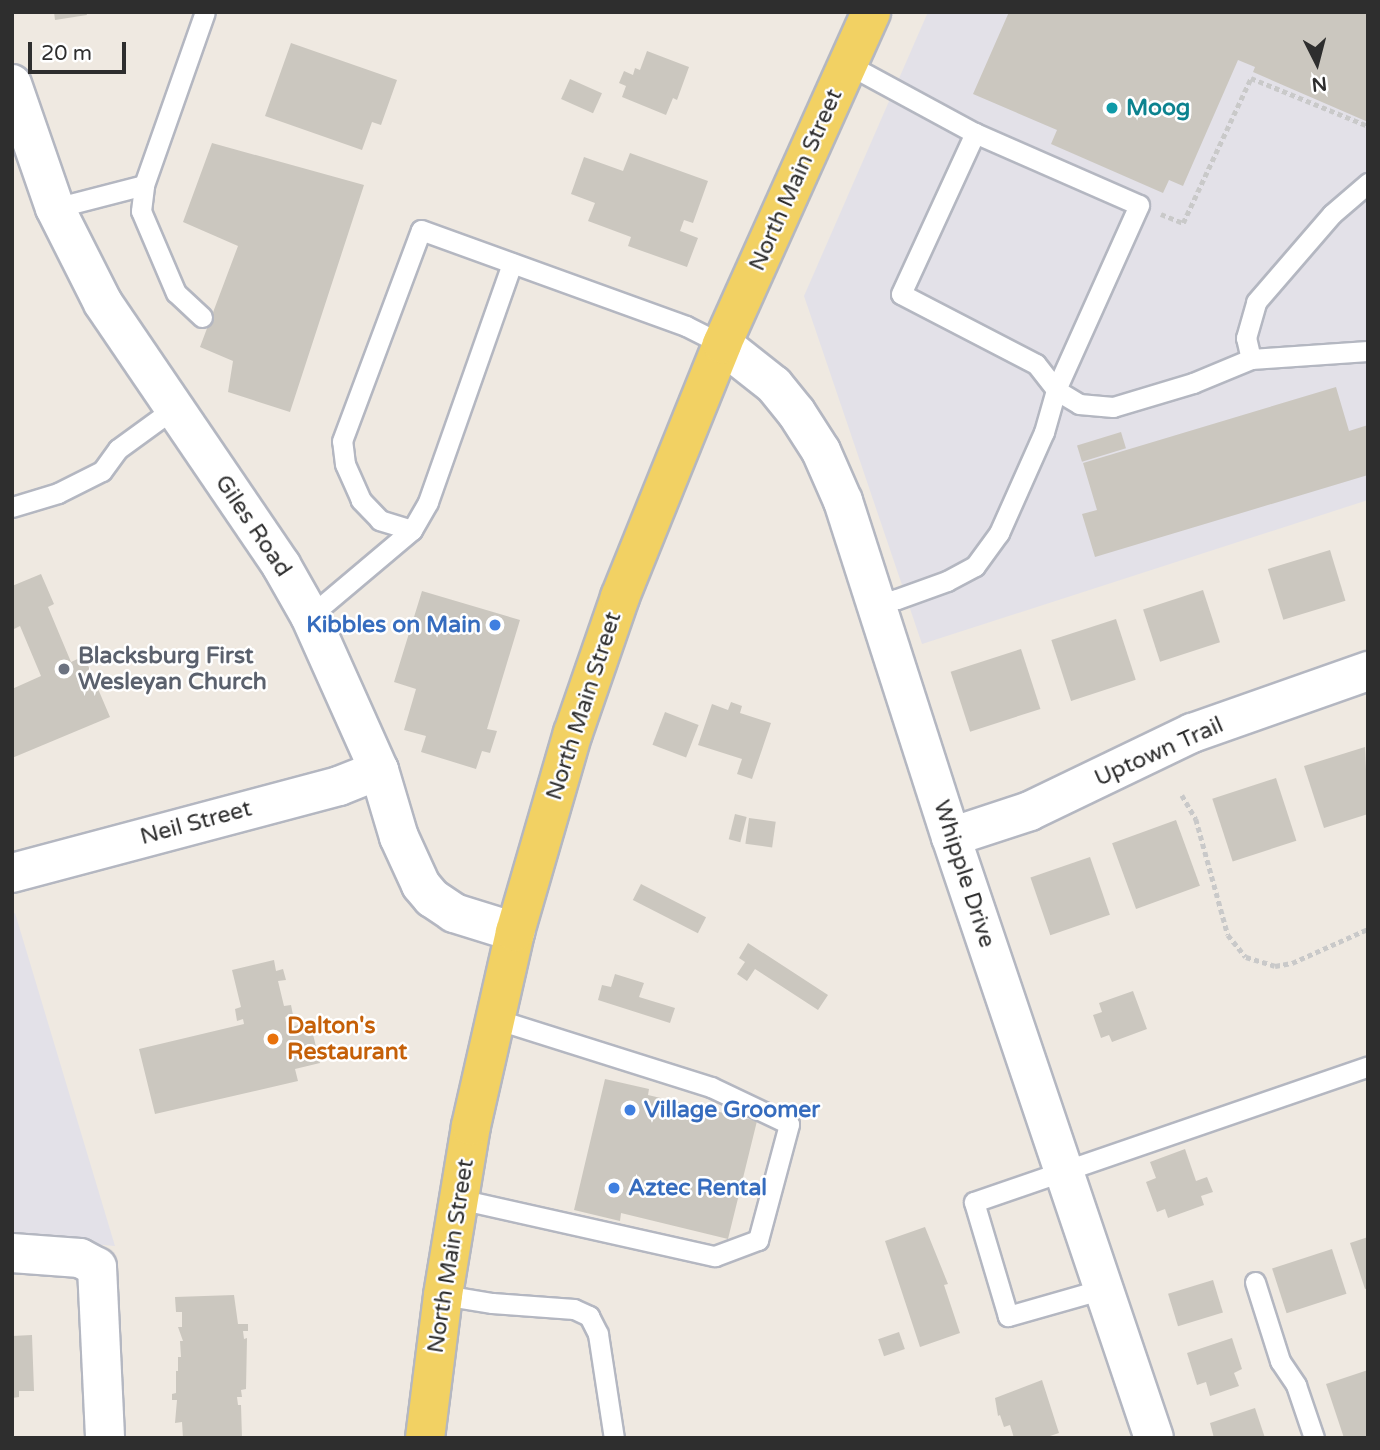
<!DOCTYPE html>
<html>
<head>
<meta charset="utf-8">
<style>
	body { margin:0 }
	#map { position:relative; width:1380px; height:1450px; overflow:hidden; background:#efe9e1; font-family:"Varela Round",sans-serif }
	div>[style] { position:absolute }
	.industrial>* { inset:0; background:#e3e1e8 }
	.building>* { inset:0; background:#cbc7bf; transform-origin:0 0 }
	.path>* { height:4.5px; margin-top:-2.25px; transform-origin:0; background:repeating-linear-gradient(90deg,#c9c9c9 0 5px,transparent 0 8.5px) }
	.roads { filter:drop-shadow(2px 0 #b4b7c1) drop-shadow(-2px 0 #b4b7c1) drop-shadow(0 2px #b4b7c1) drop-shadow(0 -2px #b4b7c1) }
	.service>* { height:19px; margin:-9.5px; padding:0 9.5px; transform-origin:9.5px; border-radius:9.5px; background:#fff }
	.minor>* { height:38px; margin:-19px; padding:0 19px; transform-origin:19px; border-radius:19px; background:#fff }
	.tertiary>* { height:38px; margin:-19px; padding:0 19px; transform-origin:19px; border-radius:19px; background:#fff }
	.primary>* { height:38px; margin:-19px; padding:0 19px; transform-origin:19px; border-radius:19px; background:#f2d163 }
	.dots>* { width:19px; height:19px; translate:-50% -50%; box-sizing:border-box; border:4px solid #fff; border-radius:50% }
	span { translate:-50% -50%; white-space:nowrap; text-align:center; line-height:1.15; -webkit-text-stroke:5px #fff; paint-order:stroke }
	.culture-label { font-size:23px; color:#0d838f; font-weight:700 }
	.left { translate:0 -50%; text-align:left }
	.street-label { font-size:23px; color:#2e2e2e }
	.shop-label { font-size:23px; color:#366cbe; font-weight:700 }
	.right { translate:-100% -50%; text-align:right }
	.worship-label { font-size:23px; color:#5b616d; font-weight:700 }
	.food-label { font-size:23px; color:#c56008; font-weight:700 }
	.frame { position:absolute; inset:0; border:14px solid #2e2e2e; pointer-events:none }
	.north { position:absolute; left:1282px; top:28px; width:70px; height:70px; -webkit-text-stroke:5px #fff; paint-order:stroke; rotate:174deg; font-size:19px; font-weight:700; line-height:28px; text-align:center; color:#2e2e2e }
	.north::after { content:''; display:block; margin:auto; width:24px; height:32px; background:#2e2e2e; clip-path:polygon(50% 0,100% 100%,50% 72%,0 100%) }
	.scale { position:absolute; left:28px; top:42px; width:98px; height:32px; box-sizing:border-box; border:4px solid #2e2e2e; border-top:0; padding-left:9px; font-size:21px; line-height:24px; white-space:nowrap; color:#2e2e2e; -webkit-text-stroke:5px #fff; paint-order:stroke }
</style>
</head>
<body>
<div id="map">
	<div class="industrial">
		<div style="clip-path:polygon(928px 12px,1368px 12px,1368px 500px,922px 644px,804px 296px)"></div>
		<div style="clip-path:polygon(15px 913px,115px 1246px,12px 1238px,12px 914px)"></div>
	</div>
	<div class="building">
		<div style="clip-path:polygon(54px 12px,86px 12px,87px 15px,55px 20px)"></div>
		<div style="clip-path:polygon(1009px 12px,1368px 12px,1368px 122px,1253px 72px,1255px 67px,1238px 60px,1183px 186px,1169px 180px,1163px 193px,1051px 144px,1057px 130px,973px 94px)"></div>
		<div style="clip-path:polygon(291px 43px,397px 80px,381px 125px,372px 122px,362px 150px,265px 116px)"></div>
		<div style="clip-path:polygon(647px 51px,689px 67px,677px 100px,673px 98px,666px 115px,622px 97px,626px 86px,619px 83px,624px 71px,633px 75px,635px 68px,640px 70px)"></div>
		<div style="left:570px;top:79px;width:35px;height:22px;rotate:24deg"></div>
		<div style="clip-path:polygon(212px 143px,364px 185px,290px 412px,228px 392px,233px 361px,200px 347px,238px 246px,183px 222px)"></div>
		<div style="clip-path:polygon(630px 153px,708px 181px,693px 223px,684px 220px,680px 231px,698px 238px,687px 267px,628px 246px,631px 237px,588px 221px,595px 203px,571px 194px,584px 157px,623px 171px)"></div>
		<div style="clip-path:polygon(1336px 387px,1349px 431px,1368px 425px,1368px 475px,1095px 557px,1082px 514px,1097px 510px,1083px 463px)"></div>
		<div style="left:1121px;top:432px;width:17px;height:46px;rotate:73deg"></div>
		<div style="left:1330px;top:550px;width:53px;height:65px;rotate:73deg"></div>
		<div style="clip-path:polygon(41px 574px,54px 604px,48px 607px,71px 662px,84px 656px,110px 717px,12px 758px,12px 689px,41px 676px,20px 626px,12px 630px,12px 586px)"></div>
		<div style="left:1203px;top:590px;width:55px;height:63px;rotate:72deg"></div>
		<div style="clip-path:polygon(422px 591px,520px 620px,487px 729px,497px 731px,490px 753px,482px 751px,476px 769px,421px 752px,426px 736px,404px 730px,416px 689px,394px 682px)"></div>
		<div style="left:1116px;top:619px;width:64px;height:68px;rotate:72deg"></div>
		<div style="left:1021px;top:649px;width:63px;height:74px;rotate:72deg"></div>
		<div style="clip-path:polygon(731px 702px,742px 706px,740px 713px,771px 723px,752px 779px,737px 774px,742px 759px,698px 745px,712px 704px,728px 710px)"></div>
		<div style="left:665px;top:712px;width:36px;height:35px;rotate:21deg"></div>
		<div style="clip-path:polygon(1365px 747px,1368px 814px,1324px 828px,1304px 766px)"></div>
		<div style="left:1276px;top:778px;width:66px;height:67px;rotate:72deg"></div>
		<div style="left:735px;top:814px;width:12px;height:26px;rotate:14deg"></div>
		<div style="left:749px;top:818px;width:27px;height:26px;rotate:8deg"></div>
		<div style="left:1176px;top:820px;width:70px;height:68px;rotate:70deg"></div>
		<div style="left:1090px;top:857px;width:61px;height:63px;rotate:71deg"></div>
		<div style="left:641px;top:884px;width:73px;height:18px;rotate:27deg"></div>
		<div style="clip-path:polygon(748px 943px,828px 995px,818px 1010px,755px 969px,747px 981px,737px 974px,745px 962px,739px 958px)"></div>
		<div style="clip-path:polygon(274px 960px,276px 971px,283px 969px,286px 980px,278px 981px,284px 1006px,291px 1005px,293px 1015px,285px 1017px,287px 1028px,310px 1022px,320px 1063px,295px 1069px,298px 1081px,155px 1114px,139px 1049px,244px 1024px,243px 1019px,237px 1021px,235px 1009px,241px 1007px,232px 970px)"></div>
		<div style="clip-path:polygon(615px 974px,644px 983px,639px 997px,675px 1008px,670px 1023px,598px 1000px,602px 985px,611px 987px)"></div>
		<div style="clip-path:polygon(1133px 991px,1147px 1029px,1112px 1042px,1109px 1035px,1101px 1038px,1093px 1015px,1102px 1012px,1099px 1003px)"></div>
		<div style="clip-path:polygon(605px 1079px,649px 1089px,648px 1095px,757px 1121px,728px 1239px,621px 1213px,620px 1221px,574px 1210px)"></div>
		<div style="clip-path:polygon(1185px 1149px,1196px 1181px,1207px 1177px,1213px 1192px,1201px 1196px,1204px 1205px,1168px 1218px,1165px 1209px,1157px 1212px,1146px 1182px,1156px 1178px,1150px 1162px)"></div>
		<div style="clip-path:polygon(925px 1227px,948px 1284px,944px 1285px,960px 1333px,920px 1347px,885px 1241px)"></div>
		<div style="clip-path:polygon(1368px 1237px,1368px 1288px,1365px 1289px,1350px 1243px)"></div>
		<div style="left:1332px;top:1249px;width:47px;height:63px;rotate:72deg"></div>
		<div style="left:1213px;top:1280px;width:34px;height:47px;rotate:73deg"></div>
		<div style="clip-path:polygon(234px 1295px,238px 1324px,248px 1324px,248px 1331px,243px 1331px,244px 1339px,247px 1338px,246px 1389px,241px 1390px,242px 1397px,237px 1397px,238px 1405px,241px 1405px,242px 1438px,183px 1438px,182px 1422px,175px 1423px,177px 1400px,172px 1400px,172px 1394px,176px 1393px,176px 1371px,178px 1371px,178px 1357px,181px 1357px,180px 1341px,183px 1341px,178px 1327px,182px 1327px,182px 1312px,176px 1312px,175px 1297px)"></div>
		<div style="left:899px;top:1332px;width:18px;height:22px;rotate:71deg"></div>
		<div style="clip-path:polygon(32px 1335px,34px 1391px,19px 1391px,19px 1397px,12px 1398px,12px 1336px)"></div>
		<div style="clip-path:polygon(1232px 1338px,1242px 1369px,1234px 1373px,1239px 1386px,1210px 1396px,1206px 1382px,1197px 1385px,1187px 1353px)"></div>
		<div style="clip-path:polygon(1368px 1370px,1368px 1436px,1344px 1438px,1326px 1384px)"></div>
		<div style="clip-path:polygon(1042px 1380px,1059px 1433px,1044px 1438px,1014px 1438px,1010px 1425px,1004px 1427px,1000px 1415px,998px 1416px,995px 1398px)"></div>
		<div style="clip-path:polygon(1255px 1408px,1265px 1438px,1214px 1438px,1210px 1423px)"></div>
	</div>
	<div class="path">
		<div style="left:1161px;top:214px;width:24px;rotate:22deg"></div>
		<div style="left:1183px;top:223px;width:160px;rotate:-64.9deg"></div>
		<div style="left:1251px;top:78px;width:126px;rotate:22.3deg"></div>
		<div style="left:1182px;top:795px;width:28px;rotate:60deg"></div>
		<div style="left:1196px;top:819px;width:120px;rotate:74.6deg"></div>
		<div style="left:1228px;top:935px;width:28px;rotate:51deg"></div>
		<div style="left:1246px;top:957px;width:30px;rotate:17deg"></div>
		<div style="left:1275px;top:966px;width:17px;rotate:-10deg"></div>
		<div style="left:1292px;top:963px;width:83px;rotate:-24.1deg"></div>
	</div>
	<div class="roads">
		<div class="service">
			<div style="left:849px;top:65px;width:143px;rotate:28.4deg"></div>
			<div style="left:975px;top:133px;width:179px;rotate:23.7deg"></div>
			<div style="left:1139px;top:205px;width:203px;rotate:114.2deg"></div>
			<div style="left:1056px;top:390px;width:44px;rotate:105.9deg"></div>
			<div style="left:1044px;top:432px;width:111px;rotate:114deg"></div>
			<div style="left:999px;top:533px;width:41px;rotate:126deg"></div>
			<div style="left:975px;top:566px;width:32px;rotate:152deg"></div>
			<div style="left:947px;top:581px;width:53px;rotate:160.2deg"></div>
			<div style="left:897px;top:599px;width:24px;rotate:168deg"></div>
			<div style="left:975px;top:133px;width:177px;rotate:114.7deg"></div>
			<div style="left:901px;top:294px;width:152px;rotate:27.4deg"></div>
			<div style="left:1036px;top:364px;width:33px;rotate:52deg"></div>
			<div style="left:1056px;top:390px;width:27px;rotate:31deg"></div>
			<div style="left:1079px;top:404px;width:34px;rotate:5deg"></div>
			<div style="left:1113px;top:407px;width:84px;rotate:-16.7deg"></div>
			<div style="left:1193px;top:383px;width:63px;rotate:-22.5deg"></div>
			<div style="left:1251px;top:359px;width:117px;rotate:-3.9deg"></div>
			<div style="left:55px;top:208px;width:92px;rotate:-14.5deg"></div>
			<div style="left:202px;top:317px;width:35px;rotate:-137deg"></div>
			<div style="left:176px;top:293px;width:89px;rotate:-113.1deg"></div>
			<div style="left:141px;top:211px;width:26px;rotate:-83deg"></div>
			<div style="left:144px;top:185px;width:183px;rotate:-70.6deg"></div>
			<div style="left:1251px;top:359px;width:22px;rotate:-103deg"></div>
			<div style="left:1246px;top:338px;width:37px;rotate:-74deg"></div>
			<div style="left:1256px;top:302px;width:116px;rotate:-49.2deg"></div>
			<div style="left:1332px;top:214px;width:48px;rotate:-40.7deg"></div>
			<div style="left:12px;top:507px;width:48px;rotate:-16.9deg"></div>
			<div style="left:58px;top:493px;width:49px;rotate:-26.6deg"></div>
			<div style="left:102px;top:471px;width:27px;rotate:-54deg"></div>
			<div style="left:118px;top:449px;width:68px;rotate:-36deg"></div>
			<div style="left:412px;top:530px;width:34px;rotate:-163deg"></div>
			<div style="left:380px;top:520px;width:28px;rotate:-134deg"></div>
			<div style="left:361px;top:500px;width:39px;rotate:-114deg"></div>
			<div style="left:345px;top:464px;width:23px;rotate:-97deg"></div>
			<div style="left:342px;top:441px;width:225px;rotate:-69.5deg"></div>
			<div style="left:421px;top:230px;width:282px;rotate:19.9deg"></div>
			<div style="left:686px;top:326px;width:40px;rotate:26.6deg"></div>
			<div style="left:310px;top:616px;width:133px;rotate:-40.1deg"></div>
			<div style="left:412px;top:530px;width:32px;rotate:-60deg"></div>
			<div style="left:428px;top:502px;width:253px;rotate:-70.6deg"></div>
			<div style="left:459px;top:1199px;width:262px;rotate:12.6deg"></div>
			<div style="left:715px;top:1256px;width:46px;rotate:-20.4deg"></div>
			<div style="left:758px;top:1240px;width:120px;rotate:-75deg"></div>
			<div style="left:789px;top:1124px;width:86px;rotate:-154.6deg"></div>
			<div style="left:711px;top:1087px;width:226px;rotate:-162.5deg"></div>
			<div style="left:1255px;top:1282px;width:83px;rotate:72.4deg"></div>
			<div style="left:1280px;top:1361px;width:29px;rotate:56deg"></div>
			<div style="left:1296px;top:1385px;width:56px;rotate:71.2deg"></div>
			<div style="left:1103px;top:1289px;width:99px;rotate:164.1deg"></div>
			<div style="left:1008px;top:1316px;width:119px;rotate:-106.6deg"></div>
			<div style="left:974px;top:1202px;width:417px;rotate:-19deg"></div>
			<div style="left:443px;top:1295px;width:50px;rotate:9.3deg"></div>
			<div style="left:492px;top:1303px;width:82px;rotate:4.2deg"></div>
			<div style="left:574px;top:1309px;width:17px;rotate:25deg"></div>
			<div style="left:589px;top:1316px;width:20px;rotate:63deg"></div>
			<div style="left:598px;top:1334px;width:105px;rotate:81.3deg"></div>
		</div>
		<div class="minor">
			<div style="left:722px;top:344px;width:66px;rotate:38.3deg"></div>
			<div style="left:774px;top:385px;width:35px;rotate:51deg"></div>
			<div style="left:796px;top:412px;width:46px;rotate:57.3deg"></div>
			<div style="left:821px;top:451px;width:55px;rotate:66.3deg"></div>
			<div style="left:843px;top:501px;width:353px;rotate:72.2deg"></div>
			<div style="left:951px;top:837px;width:634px;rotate:71.34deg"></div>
			<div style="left:951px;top:837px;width:83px;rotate:-18.2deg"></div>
			<div style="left:1030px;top:811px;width:180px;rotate:-25.7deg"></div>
			<div style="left:1192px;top:733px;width:187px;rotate:-19.4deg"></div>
			<div style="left:12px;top:873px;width:338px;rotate:-14.9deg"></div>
			<div style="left:339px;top:786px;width:43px;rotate:-21.8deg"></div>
			<div style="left:12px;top:1253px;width:68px;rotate:4.2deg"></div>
			<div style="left:80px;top:1258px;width:19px;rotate:28deg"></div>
			<div style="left:97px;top:1267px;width:171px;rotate:87.3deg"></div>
		</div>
		<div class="tertiary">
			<div style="left:12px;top:84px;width:131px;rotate:70.9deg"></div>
			<div style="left:55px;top:208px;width:106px;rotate:63.2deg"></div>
			<div style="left:103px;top:303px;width:317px;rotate:55.8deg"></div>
			<div style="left:281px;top:565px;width:59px;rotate:60.4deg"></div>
			<div style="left:310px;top:616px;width:169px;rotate:65.9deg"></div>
			<div style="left:379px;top:770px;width:70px;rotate:73.4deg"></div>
			<div style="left:399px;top:837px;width:53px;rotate:65.4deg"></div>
			<div style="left:421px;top:885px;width:17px;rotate:50deg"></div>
			<div style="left:432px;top:898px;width:27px;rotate:34deg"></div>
			<div style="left:454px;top:913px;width:64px;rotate:17.3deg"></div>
		</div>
		<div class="primary">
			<div style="left:425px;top:1438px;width:144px;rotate:-82.8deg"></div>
			<div style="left:443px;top:1295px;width:171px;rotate:-80.6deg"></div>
			<div style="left:471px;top:1126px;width:199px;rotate:-77.2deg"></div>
			<div style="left:515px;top:932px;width:207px;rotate:-73.8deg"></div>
			<div style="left:573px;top:733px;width:144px;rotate:-70.9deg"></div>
			<div style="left:620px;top:597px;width:273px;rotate:-68deg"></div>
			<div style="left:722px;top:344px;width:364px;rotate:-65.8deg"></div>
		</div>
	</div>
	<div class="dots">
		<div style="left:1112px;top:108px;background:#0f9aa8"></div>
		<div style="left:495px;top:625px;background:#3f7fe0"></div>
		<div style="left:64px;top:669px;background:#6b7280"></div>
		<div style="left:273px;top:1039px;background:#e8710a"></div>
		<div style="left:630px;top:1110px;background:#3f7fe0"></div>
		<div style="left:614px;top:1188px;background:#3f7fe0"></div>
	</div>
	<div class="culture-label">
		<span class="left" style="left:1126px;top:108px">Moog</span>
	</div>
	<div class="street-label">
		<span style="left:796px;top:180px;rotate:-66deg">North Main Street</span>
		<span style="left:253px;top:526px;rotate:56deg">Giles Road</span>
		<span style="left:584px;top:706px;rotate:-72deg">North Main Street</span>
		<span style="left:1159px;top:752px;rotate:-24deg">Uptown Trail</span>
		<span style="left:196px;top:823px;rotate:-15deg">Neil Street</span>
		<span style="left:964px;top:874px;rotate:72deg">Whipple Drive</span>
		<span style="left:451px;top:1256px;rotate:-81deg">North Main Street</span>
	</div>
	<div class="shop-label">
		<span class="right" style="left:481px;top:625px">Kibbles on Main</span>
		<span class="left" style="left:644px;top:1110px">Village Groomer</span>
		<span class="left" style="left:628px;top:1188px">Aztec Rental</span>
	</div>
	<div class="worship-label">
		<span class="left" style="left:78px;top:669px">Blacksburg First<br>Wesleyan Church</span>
	</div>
	<div class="food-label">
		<span class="left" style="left:287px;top:1039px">Dalton's<br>Restaurant</span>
	</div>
	<div class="frame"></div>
	<div class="north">N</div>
	<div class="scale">20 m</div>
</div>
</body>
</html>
